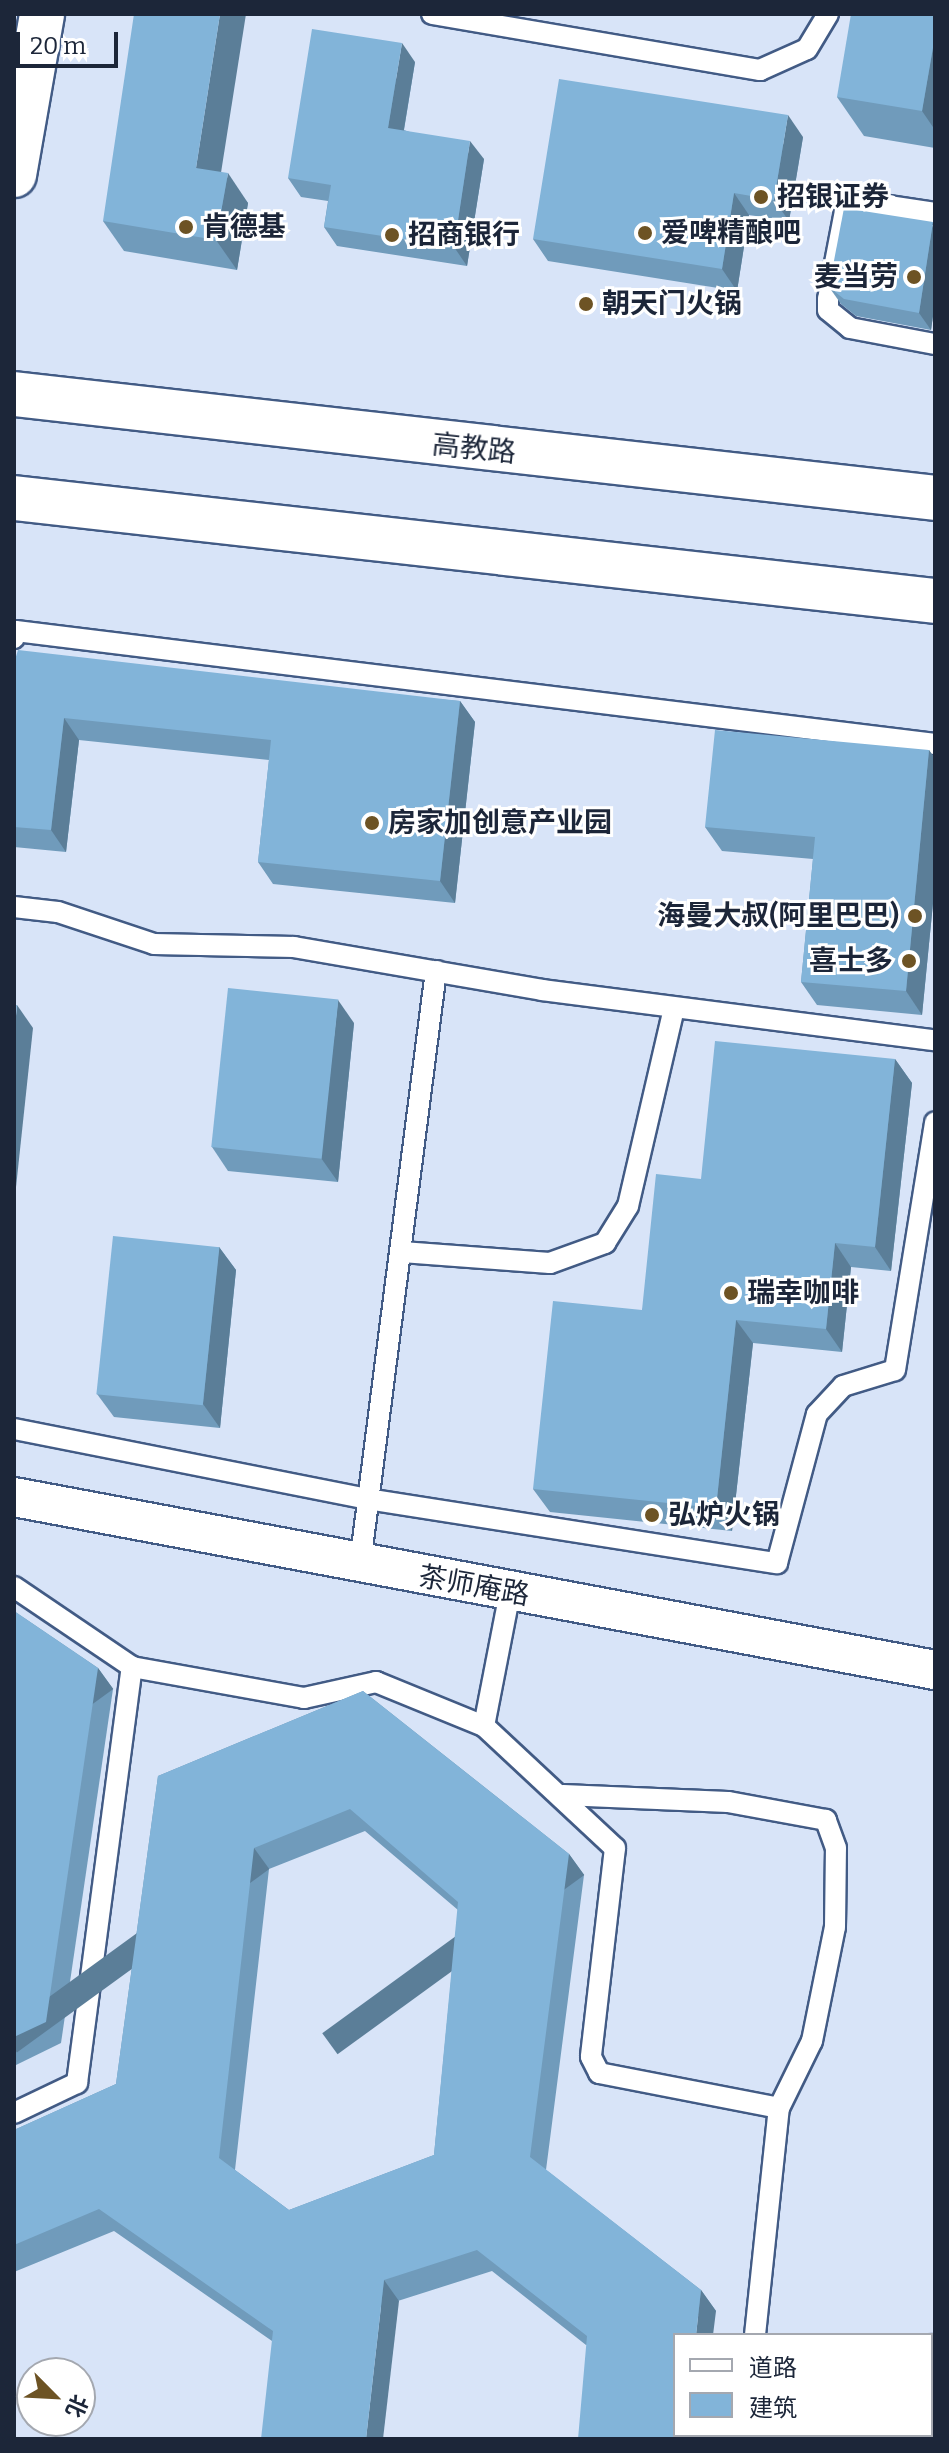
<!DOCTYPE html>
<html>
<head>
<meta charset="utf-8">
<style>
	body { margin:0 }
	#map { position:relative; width:949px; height:2453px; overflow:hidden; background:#d8e4f8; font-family:Bitter,"Noto Sans SC",serif }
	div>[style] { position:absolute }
	.roads { filter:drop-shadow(2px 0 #425b85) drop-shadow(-2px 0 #425b85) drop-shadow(0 2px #425b85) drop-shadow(0 -2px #425b85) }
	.lane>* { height:20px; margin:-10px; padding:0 10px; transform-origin:10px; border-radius:10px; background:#fff }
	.street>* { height:38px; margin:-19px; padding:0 19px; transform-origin:19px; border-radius:19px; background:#fff }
	.secondary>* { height:44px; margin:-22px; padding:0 22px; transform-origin:22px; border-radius:22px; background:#fff }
	.wall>* { inset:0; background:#709bbb }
	.shaded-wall>* { inset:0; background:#5b7e98; transform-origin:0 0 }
	.building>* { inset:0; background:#82b4d9; transform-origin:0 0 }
	.dots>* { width:22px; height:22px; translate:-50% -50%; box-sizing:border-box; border:4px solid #fff; border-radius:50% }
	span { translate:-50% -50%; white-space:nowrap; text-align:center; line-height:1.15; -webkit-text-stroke:6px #fff; paint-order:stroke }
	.poi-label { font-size:28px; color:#1c2639; font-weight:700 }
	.left { translate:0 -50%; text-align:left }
	.right { translate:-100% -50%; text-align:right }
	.street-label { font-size:28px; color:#1c2639 }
	.frame { position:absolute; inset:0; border:16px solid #1c2639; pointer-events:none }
	.legend { position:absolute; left:673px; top:2333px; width:260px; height:104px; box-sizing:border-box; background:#fff; border:2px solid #a4a8b0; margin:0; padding:10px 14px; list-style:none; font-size:24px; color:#1c2639 }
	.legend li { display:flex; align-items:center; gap:16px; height:40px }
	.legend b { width:40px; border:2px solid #a4a8b0 }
	.north { position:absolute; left:16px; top:2357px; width:80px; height:80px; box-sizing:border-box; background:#fff; border:2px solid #a4a8b0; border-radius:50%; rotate:114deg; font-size:22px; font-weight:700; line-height:32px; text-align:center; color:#1c2639 }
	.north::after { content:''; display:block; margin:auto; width:28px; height:36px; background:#6d5324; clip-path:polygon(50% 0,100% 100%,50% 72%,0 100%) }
	.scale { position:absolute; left:16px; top:32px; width:102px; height:36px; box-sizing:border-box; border:4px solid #1c2639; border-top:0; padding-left:10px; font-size:24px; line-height:28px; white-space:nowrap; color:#1c2639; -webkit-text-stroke:6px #fff; paint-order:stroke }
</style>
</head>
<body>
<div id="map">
	<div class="roads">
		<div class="lane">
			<div style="left:432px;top:14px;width:333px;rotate:9.7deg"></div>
			<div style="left:760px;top:70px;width:51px;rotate:-24.1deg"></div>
			<div style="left:807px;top:49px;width:41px;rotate:-59deg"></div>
			<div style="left:935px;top:213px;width:79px;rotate:-171.3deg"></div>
			<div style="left:857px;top:201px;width:16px;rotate:140deg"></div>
			<div style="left:845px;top:211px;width:90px;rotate:100.9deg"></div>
			<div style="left:828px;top:299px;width:11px;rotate:90deg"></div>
			<div style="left:828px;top:310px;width:28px;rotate:39deg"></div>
			<div style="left:850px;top:328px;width:86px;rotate:10.7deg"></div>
			<div style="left:14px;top:638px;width:7px;rotate:-74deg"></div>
			<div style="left:16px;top:631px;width:926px;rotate:7.01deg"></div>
			<div style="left:14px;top:907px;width:44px;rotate:6.5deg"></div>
			<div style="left:58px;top:912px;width:101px;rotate:18.4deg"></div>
			<div style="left:154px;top:944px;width:140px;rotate:1.2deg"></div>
			<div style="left:294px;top:947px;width:252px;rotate:9.8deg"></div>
			<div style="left:542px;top:990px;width:396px;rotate:7.3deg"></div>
			<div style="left:402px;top:1252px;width:148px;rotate:4.3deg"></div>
			<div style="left:550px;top:1263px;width:59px;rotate:-20deg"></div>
			<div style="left:605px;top:1243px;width:44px;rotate:-58.1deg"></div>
			<div style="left:628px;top:1206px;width:203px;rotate:-76.9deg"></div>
			<div style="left:14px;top:1429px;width:366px;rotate:11.2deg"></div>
			<div style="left:373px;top:1500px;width:409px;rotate:8.9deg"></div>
			<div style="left:777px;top:1563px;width:154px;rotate:-75deg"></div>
			<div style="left:817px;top:1414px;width:38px;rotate:-47deg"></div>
			<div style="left:843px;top:1386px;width:54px;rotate:-17.1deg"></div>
			<div style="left:895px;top:1370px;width:251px;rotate:-80.8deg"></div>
			<div style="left:360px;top:1564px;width:598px;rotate:-82.7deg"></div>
			<div style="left:14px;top:1587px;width:143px;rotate:34.1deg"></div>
			<div style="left:484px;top:1726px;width:136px;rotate:-79deg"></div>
			<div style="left:14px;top:2113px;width:70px;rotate:-25.5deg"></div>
			<div style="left:77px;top:2083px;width:420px;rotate:-82.5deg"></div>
			<div style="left:132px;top:1667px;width:175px;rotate:10.2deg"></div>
			<div style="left:304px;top:1698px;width:74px;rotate:-12.5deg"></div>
			<div style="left:376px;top:1682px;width:117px;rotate:22.2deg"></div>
			<div style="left:484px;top:1726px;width:179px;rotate:43deg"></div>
			<div style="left:615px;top:1848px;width:210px;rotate:96.6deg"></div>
			<div style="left:591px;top:2057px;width:18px;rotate:63deg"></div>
			<div style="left:599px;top:2073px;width:183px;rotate:11deg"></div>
			<div style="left:779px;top:2108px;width:75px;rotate:-63.8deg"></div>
			<div style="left:812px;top:2041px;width:116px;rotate:-78.6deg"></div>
			<div style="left:835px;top:1927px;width:79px;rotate:-89.3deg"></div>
			<div style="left:836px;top:1848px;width:30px;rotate:-110deg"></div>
			<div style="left:826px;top:1820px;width:100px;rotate:-169.6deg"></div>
			<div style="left:728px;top:1802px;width:165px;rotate:-177.6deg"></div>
			<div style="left:755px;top:2335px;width:228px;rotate:-84deg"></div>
			<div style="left:744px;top:2439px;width:4px;rotate:-90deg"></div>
		</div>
		<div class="street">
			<div style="left:14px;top:1497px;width:937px;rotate:10.64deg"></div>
		</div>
		<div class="secondary">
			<div style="left:14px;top:175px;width:163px;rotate:-80.1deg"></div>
			<div style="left:14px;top:394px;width:927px;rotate:6.44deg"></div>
			<div style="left:14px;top:498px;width:927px;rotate:6.38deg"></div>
			<div style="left:931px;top:2417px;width:60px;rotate:-86.2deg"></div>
		</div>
	</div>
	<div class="wall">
		<div style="clip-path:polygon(935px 14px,935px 148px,864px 136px,837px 97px)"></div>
		<div style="clip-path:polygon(415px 62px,404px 130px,484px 159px,467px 266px,337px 246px,324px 227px,328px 201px,301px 197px,288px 178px)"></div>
		<div style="clip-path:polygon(803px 137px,789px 221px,749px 215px,737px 291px,548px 261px,533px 239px)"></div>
		<div style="clip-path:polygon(221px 172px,248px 203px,237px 270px,124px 251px,103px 221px)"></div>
		<div style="clip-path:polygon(935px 225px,935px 302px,931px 330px,856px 316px,841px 304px,829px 287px)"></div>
		<div style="clip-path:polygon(14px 663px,460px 701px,475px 722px,455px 903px,273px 884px,258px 862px,269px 760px,79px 740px,66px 852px,14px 847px)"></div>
		<div style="clip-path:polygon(929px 750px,935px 759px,935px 883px,922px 1015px,817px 1005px,801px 982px,813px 859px,722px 851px,705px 827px)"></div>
		<div style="clip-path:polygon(354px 1023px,338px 1182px,228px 1171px,212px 1147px)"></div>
		<div style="clip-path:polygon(895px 1059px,912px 1083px,891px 1271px,851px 1267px,842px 1352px,753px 1343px,732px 1531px,550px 1512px,533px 1489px,642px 1310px,701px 1179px)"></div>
		<div style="clip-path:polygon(219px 1247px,236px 1270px,220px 1428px,114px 1417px,97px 1394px)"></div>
		<div style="clip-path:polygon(14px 1611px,98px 1668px,113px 1689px,61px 2043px,14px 2066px)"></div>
		<div style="clip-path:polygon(evenodd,363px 1691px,569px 1854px,584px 1875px,546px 2170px,701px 2290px,716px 2311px,586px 2345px,492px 2271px,272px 2341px,114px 2231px,14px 2272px,14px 2130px,116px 2084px,158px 1776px,363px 1691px,365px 1831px,458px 1910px,434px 2155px,289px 2210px,235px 2170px,269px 1869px,365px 1831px)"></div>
	</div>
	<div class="shaded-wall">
		<div style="clip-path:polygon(220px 14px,246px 14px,217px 198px,196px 168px)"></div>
		<div style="clip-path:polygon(935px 36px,935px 130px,922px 111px)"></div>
		<div style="clip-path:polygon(402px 43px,415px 62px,401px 147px,388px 128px)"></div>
		<div style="clip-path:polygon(788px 115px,803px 137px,789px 221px,774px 200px)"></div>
		<div style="clip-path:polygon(470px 141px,484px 159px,467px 266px,454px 247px)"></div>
		<div style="clip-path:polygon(228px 173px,248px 203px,237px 270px,216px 240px)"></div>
		<div style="clip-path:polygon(734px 193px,749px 215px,737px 291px,722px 269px)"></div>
		<div style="clip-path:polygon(933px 222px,935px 225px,935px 302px,931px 330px,919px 313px)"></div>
		<div style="clip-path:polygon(460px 701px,475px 722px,455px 903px,440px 881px)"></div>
		<div style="clip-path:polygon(64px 718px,79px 740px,66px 852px,51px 830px)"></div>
		<div style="clip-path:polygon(929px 750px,935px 759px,935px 883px,922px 1015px,906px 991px)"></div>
		<div style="clip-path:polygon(338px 1000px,354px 1023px,338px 1182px,321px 1158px)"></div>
		<div style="clip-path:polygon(17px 1005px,33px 1028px,14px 1206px,14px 1037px)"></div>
		<div style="clip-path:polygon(895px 1059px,912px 1083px,891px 1271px,875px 1247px)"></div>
		<div style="clip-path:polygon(835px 1243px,851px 1267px,842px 1352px,826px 1329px)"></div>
		<div style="clip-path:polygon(219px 1247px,236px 1270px,220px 1428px,203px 1404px)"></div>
		<div style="clip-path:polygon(736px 1320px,753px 1343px,732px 1531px,716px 1508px)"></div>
		<div style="left:98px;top:1668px;width:26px;height:358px;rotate:54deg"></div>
		<div style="left:254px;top:1848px;width:26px;height:312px;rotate:54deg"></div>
		<div style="left:569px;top:1854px;width:26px;height:305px;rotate:54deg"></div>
		<div style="clip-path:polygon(384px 2280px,399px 2301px,383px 2439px,366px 2439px)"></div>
		<div style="clip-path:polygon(701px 2290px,716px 2311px,713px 2335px,696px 2335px)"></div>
		<div style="left:685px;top:2435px;width:17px;height:4px"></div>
	</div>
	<div class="building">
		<div style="clip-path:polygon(134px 14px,220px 14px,196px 168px,228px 173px,216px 240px,103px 221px)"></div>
		<div style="clip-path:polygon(851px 14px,935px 14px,935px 36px,922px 111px,837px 97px)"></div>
		<div style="clip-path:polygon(312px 29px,402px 43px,388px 128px,470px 141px,454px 247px,324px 227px,331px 185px,288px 178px)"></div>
		<div style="clip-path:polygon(559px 79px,788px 115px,774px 200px,734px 193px,722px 269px,533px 239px)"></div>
		<div style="clip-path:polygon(844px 208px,933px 222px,919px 313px,844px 299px,829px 287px)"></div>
		<div style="clip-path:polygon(18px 650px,460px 701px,440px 881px,258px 862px,271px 740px,64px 718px,51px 830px,14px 827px,14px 663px)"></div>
		<div style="clip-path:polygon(715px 730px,929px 750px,906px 991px,801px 982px,815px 837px,705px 827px)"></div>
		<div style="left:228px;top:988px;width:111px;height:160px;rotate:6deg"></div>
		<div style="clip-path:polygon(14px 1005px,17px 1005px,14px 1037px)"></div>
		<div style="clip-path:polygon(715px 1041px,895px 1059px,875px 1247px,835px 1243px,826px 1329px,736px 1320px,716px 1508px,533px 1489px,553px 1301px,642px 1310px,656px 1174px,701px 1179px)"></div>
		<div style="left:113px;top:1236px;width:107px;height:159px;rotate:6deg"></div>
		<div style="clip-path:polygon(14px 1611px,98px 1668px,46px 2022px,14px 2037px)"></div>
		<div style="clip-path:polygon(evenodd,363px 1691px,569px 1854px,530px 2157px,701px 2290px,696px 2335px,675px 2335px,675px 2435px,685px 2435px,684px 2439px,578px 2439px,587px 2336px,477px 2250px,384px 2280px,366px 2439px,261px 2439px,273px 2331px,99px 2209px,14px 2245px,14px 2130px,116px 2084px,158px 1776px,363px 1691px,350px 1809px,458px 1902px,434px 2155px,289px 2210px,219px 2158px,254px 1848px,350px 1809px)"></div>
	</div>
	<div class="dots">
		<div style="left:761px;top:197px;background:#6d5324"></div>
		<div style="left:186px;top:227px;background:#6d5324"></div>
		<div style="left:645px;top:233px;background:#6d5324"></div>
		<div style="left:392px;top:235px;background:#6d5324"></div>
		<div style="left:914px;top:277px;background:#6d5324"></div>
		<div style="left:586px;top:304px;background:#6d5324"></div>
		<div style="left:372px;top:823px;background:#6d5324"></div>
		<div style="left:915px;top:916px;background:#6d5324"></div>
		<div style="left:909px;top:961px;background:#6d5324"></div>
		<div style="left:731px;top:1293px;background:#6d5324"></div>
		<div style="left:652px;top:1515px;background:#6d5324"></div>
	</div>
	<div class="poi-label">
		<span class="left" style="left:777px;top:197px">招银证券</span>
		<span class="left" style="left:202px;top:227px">肯德基</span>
		<span class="left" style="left:661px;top:233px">爱啤精酿吧</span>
		<span class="left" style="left:408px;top:235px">招商银行</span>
		<span class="right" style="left:898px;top:277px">麦当劳</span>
		<span class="left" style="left:602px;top:304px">朝天门火锅</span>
		<span class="left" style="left:388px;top:823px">房家加创意产业园</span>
		<span class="right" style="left:899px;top:916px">海曼大叔(阿里巴巴)</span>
		<span class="right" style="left:893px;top:961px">喜士多</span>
		<span class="left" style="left:747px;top:1293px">瑞幸咖啡</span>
		<span class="left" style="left:668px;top:1515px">弘炉火锅</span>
	</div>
	<div class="street-label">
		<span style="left:474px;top:449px;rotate:6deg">高教路</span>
		<span style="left:474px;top:1586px;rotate:10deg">茶师庵路</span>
	</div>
	<div class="frame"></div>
	<ul class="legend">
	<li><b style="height:10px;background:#fff"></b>道路</li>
	<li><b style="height:22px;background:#82b4d9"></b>建筑</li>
	</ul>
	<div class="north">北</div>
	<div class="scale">20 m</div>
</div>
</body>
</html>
